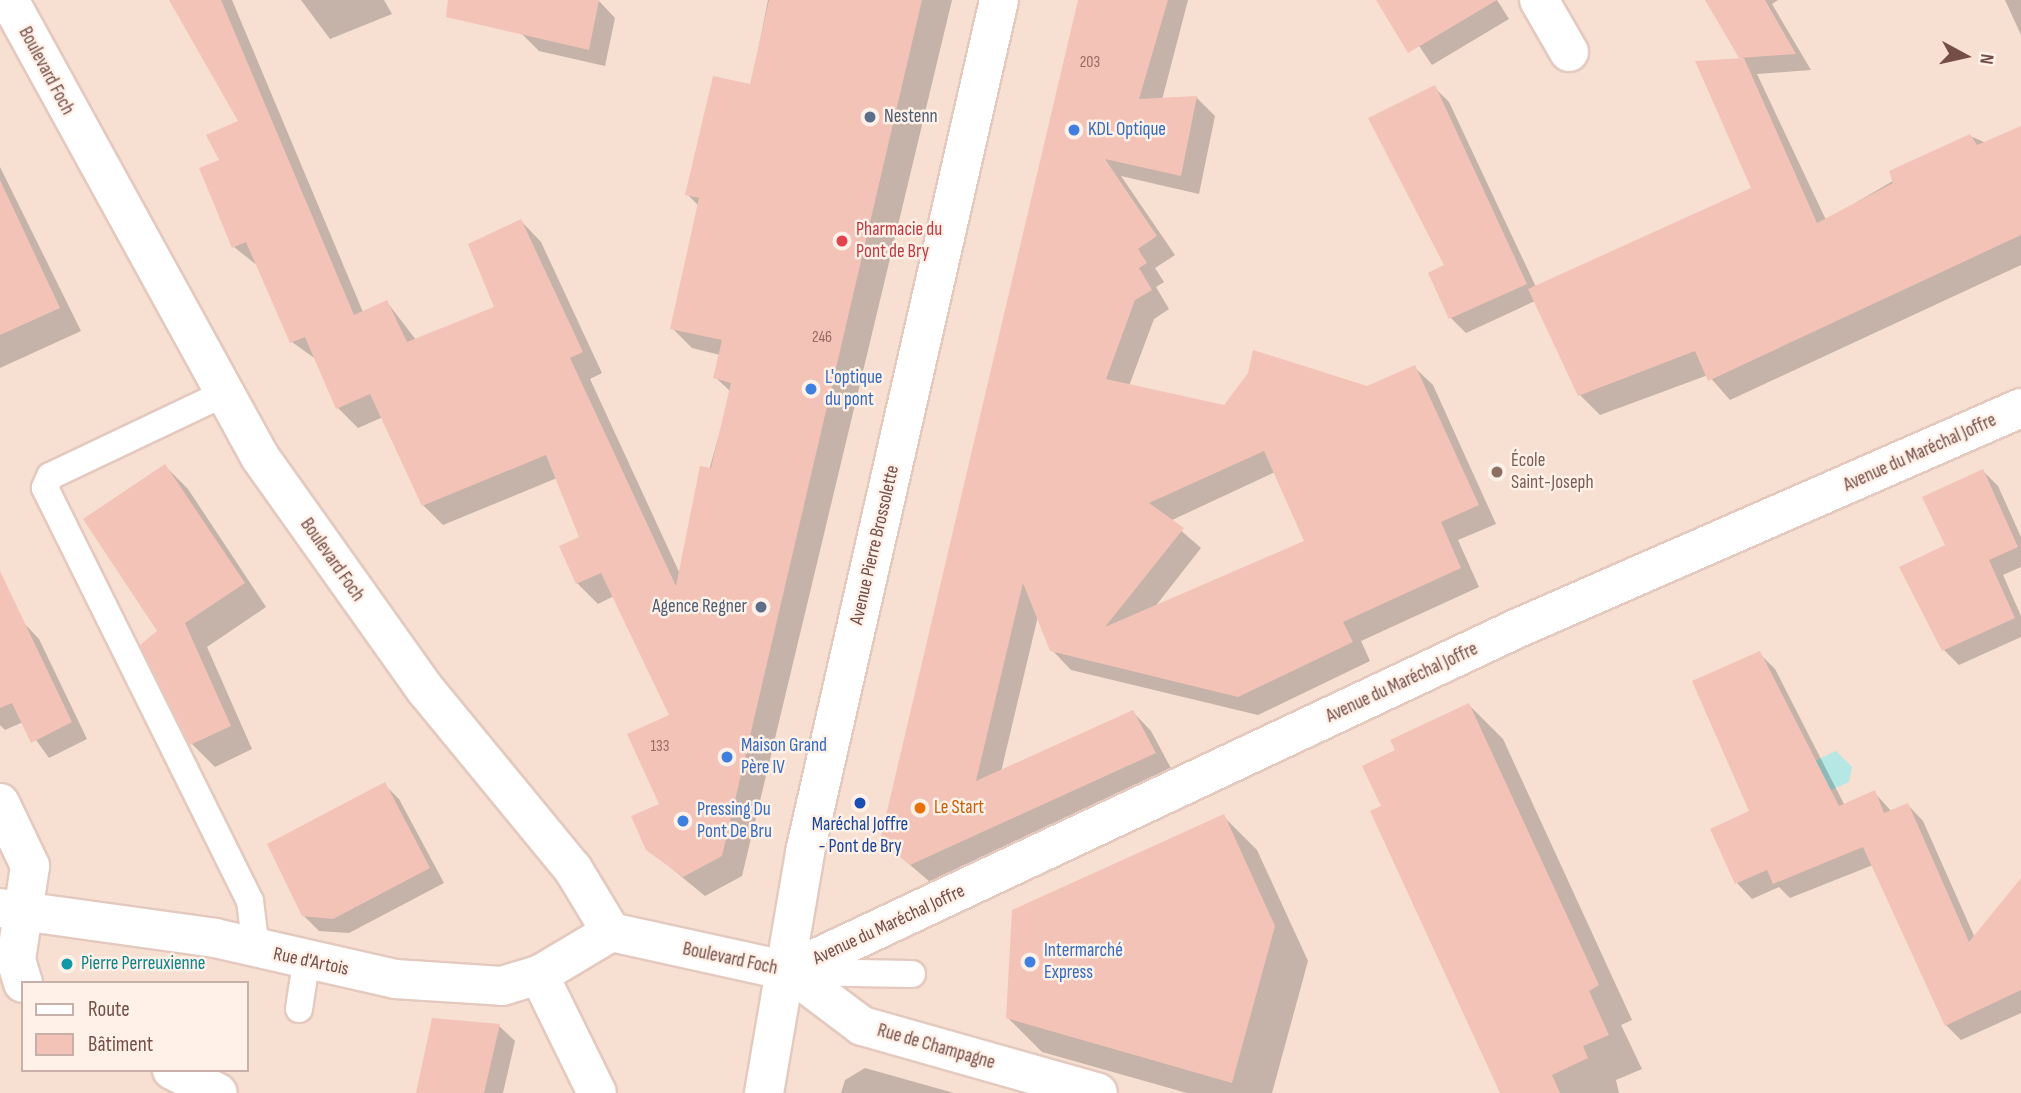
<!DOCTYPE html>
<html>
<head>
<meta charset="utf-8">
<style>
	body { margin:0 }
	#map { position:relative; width:2021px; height:1093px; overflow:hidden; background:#fdece1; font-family:"Sofia Sans Condensed",sans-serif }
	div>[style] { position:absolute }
	.residential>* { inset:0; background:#f7dfd2 }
	.water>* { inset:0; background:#b5e7e5 }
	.shadow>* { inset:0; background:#0003 }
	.building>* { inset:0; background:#f4c3b7 }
	.roads { filter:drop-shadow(2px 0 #e4c9bf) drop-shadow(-2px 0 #e4c9bf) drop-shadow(0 2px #e4c9bf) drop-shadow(0 -2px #e4c9bf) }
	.service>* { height:26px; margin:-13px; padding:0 13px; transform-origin:13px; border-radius:13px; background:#fff }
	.minor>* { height:38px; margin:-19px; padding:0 19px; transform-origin:19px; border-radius:19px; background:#fff }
	.secondary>* { height:38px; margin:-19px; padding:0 19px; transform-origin:19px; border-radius:19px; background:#fff }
	.dots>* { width:19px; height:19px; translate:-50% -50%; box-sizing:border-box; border:4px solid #fff1e8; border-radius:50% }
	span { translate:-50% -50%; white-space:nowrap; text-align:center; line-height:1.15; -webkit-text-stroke:5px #fff1e8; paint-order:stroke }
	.number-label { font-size:16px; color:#956b63 }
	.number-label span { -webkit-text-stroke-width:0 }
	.street-label { font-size:19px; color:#754e47 }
	.service-label { font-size:19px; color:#4e5e75 }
	.left { translate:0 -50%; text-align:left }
	.right { translate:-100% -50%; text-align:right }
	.shop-label { font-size:19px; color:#366cbe }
	.health-label { font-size:19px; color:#be3a42 }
	.education-label { font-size:19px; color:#785e54 }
	.food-label { font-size:19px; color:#c56008 }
	.transit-label { font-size:19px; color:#164399 }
	.culture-label { font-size:19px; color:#0d838f }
	.legend { position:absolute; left:21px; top:981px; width:228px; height:91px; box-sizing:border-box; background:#fff1e8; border:2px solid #c8b0a8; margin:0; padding:9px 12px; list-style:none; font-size:21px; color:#754e47 }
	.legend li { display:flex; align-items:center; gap:14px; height:35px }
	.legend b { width:35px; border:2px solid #c8b0a8 }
	.north { position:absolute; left:1930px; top:21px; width:70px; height:70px; -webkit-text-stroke:5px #fff1e8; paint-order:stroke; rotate:98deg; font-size:19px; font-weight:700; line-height:28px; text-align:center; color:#754e47 }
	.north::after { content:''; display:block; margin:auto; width:24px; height:32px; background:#754e47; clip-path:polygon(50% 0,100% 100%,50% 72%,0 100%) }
</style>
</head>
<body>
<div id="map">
	<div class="residential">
		<div style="clip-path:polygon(evenodd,0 0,2021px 0,2021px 1093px,0 1093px,0 0,23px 983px,247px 983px,247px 1070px,23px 1070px,23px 983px)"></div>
	</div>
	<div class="water">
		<div style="clip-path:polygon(1836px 751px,1852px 767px,1849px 782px,1800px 804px,1787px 774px)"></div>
	</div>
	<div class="shadow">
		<div style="clip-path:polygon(171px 0,232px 0,363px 312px,387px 302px,416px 340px,496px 308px,521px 221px,541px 242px,602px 373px,590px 379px,680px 574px,731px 392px,715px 377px,720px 355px,692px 348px,672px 328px,699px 206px,687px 194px,751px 86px,768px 0,952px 0,742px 876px,705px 896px,648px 849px,661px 805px,671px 716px,614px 596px,598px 604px,577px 583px,581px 537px,557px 478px,443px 525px,423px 505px,383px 417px,358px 428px,338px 408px,317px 360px,292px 342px,258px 266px,234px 247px,222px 161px,240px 122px)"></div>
		<div style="clip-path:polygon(301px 0,384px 0,392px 14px,330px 39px)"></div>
		<div style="clip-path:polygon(530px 0,599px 1px,615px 18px,605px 66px,539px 51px,522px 34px)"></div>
		<div style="clip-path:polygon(evenodd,1080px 0,1188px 0,1162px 100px,1197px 98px,1215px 116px,1199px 194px,1121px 176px,1175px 255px,1155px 268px,1164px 282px,1156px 287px,1169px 309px,1154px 319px,1129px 386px,1224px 407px,1367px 388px,1414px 367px,1433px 385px,1496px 524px,1458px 540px,1479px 587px,1361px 641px,1370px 661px,1258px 715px,1071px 670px,1052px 650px,1038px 616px,1001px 772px,1133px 712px,1151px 731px,1173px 772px,930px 882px,882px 841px,1080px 0,1275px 472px,1307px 541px,1154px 608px,1201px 548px,1170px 521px,1275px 472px)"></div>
		<div style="clip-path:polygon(1388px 0,1497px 0,1509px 19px,1432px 65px)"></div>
		<div style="clip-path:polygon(1707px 0,1778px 0,1772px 4px,1811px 70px,1757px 74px,1826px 220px,1970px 136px,2021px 158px,2021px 265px,1730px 400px,1708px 375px,1600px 415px,1580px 395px,1535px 301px,1466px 333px,1451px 318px,1434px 87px,1449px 102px,1536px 287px,1754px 189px,1743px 59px)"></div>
		<div style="clip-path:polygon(2005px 0,2021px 0,2021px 35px)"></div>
		<div style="clip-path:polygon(0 167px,81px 331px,0 368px)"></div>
		<div style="clip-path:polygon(165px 466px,188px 489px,266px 607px,207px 647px,252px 749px,215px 767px,192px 744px,159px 632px)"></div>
		<div style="clip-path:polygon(1983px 471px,1998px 486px,2021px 537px,2021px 567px,2003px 575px,2021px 616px,2021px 637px,1959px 665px,1944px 650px,1948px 545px)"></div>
		<div style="clip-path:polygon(23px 622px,39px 639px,87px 739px,49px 758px,23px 722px,5px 730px,0 725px,0 633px)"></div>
		<div style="clip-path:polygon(1759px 653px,1775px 669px,1845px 806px,1874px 792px,1892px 812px,1908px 805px,1923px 821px,1975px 938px,2021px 885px,2021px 1013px,1961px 1040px,1946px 1025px,1873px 865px,1790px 898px,1779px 887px,1752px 899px,1737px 883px,1712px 830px,1752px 812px)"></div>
		<div style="clip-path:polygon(1469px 705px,1503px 739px,1632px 1020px,1621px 1025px,1642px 1069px,1616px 1080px,1619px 1093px,1502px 1093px,1383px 807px,1397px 751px)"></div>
		<div style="clip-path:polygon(384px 784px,399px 799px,444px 883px,349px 933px,319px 931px,303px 915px)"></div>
		<div style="clip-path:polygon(1223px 816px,1257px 850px,1308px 961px,1272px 1093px,1187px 1093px,1042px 1052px,1008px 1018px)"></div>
		<div style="clip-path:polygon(499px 1026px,515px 1041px,503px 1093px,417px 1093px)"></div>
		<div style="clip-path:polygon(865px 1068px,954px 1093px,841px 1093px,845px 1080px)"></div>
	</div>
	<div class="building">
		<div style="clip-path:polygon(169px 0,221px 0,354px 315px,387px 300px,407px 342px,494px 307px,468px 244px,521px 219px,583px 352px,570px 358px,676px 586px,700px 466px,711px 468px,731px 383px,713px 378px,722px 340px,670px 329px,699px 198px,685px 195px,713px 76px,750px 84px,769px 0,922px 0,722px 856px,683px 877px,646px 850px,631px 816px,659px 804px,627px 734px,669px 715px,601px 573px,576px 584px,559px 546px,579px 537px,546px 455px,422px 506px,370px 394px,336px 409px,305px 337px,290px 343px,246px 242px,232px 248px,199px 168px,219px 160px,206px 135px,238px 121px)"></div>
		<div style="clip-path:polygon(448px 0,599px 0,589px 50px,446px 17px)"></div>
		<div style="clip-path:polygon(evenodd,1078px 0,1168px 0,1139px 99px,1197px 96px,1181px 176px,1105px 159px,1157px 236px,1138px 249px,1147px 263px,1139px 268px,1152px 290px,1135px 300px,1106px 379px,1224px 405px,1248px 373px,1253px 350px,1367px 386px,1415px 365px,1479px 505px,1441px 522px,1461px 568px,1343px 622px,1353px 642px,1238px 697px,1050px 651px,1023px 583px,976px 781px,1133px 710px,1156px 753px,910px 865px,880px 841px,1078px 0,1264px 451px,1304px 541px,1105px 627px,1184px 528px,1149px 503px,1264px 451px)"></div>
		<div style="clip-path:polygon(1376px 0,1497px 0,1408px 53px)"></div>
		<div style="clip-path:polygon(1705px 0,1765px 0,1796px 54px,1739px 58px)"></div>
		<div style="clip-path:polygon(1744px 58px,1817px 223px,1893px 183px,1889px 171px,1970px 134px,1977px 145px,2021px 126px,2021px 235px,1708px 381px,1695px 351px,1578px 396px,1528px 289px,1751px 188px,1695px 61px)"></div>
		<div style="clip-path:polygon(1435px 85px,1527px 284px,1449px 319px,1428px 273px,1444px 265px,1368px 118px)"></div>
		<div style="clip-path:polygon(0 180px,60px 308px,0 335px)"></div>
		<div style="clip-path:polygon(165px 464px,245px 583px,185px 623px,231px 726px,190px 745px,140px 645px,157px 631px,83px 519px)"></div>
		<div style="clip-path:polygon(1983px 469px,2018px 547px,1989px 560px,2015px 618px,1942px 651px,1899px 567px,1945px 545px,1922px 497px)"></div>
		<div style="clip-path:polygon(0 571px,72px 722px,31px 743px,12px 703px,0 708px)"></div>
		<div style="clip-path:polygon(1760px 651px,1839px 806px,1875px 790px,1884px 813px,1908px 803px,1969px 942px,2021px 878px,2021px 990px,1945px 1026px,1863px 847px,1773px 884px,1767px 870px,1735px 884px,1710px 829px,1749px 811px,1692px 681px)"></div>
		<div style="clip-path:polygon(1469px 703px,1599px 985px,1589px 991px,1609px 1035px,1583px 1046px,1588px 1058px,1552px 1075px,1560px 1093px,1500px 1093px,1370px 811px,1381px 806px,1362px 766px,1395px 750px,1390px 740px)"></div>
		<div style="clip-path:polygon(385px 782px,430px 868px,333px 919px,302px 916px,267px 844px)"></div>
		<div style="clip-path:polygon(1224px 814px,1275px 926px,1232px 1083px,1006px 1018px,1012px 910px)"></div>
		<div style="clip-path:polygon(432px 1018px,500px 1024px,484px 1093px,416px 1093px)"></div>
	</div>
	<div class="roads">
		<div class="service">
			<div style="left:223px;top:394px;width:191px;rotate:154.6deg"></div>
			<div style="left:50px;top:476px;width:13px;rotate:113deg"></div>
			<div style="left:45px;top:488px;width:461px;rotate:63.6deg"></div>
			<div style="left:250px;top:901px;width:48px;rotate:82.9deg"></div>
			<div style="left:798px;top:972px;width:114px;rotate:1deg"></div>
			<div style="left:299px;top:1009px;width:47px;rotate:-81.3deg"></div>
		</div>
		<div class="minor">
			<div style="left:9px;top:0;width:521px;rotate:61.22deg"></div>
			<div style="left:260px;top:457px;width:285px;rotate:54.6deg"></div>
			<div style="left:425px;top:689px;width:233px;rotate:50.6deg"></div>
			<div style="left:573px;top:869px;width:74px;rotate:58.9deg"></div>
			<div style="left:611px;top:932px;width:182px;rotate:12.4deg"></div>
			<div style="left:789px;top:971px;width:91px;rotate:37deg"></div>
			<div style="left:862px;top:1026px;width:245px;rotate:15.8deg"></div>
			<div style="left:1539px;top:0;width:60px;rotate:60deg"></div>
			<div style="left:0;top:803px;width:70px;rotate:64.5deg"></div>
			<div style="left:30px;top:866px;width:95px;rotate:98.5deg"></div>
			<div style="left:16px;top:960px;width:24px;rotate:73deg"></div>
			<div style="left:0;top:908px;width:217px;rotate:7.9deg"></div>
			<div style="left:215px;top:938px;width:185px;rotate:12.8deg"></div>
			<div style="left:395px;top:979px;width:107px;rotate:3.7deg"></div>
			<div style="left:502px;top:986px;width:39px;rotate:-17deg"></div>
			<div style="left:539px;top:975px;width:84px;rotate:-30.8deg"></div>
			<div style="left:789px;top:971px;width:806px;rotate:-25.2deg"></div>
			<div style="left:1518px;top:628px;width:549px;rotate:-23.62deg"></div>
			<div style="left:539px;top:975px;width:131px;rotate:63.8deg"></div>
			<div style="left:172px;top:1070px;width:51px;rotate:26.6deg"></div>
		</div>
		<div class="secondary">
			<div style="left:764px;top:1093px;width:244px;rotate:-80.3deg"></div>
			<div style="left:805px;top:852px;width:874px;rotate:-77.17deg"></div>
		</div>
	</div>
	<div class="dots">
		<div style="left:870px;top:117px;background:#5c6f8a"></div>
		<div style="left:1074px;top:130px;background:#3f7fe0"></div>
		<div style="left:842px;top:241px;background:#e0444e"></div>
		<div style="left:811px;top:389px;background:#3f7fe0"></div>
		<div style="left:1497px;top:472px;background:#8d6e63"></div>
		<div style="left:761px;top:607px;background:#5c6f8a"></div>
		<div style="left:727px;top:757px;background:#3f7fe0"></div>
		<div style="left:860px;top:803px;background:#1a4fb4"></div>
		<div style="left:920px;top:808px;background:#e8710a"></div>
		<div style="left:683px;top:821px;background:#3f7fe0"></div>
		<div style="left:1030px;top:962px;background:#3f7fe0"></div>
		<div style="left:67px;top:964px;background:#0f9aa8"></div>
	</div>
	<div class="number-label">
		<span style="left:1090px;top:63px">203</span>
		<span style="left:822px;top:338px">246</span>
		<span style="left:660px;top:747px">133</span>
	</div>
	<div class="street-label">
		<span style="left:46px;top:71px;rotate:62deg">Boulevard Foch</span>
		<span style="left:1920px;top:453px;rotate:-24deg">Avenue du Maréchal Joffre</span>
		<span style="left:875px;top:545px;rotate:-77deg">Avenue Pierre Brossolette</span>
		<span style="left:332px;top:560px;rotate:55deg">Boulevard Foch</span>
		<span style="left:1402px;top:683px;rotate:-25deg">Avenue du Maréchal Joffre</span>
		<span style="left:889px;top:925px;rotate:-25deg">Avenue du Maréchal Joffre</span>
		<span style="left:730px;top:959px;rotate:12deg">Boulevard Foch</span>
		<span style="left:311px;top:962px;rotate:12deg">Rue d'Artois</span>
		<span style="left:936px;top:1047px;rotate:16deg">Rue de Champagne</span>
	</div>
	<div class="service-label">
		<span class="left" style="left:884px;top:117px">Nestenn</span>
		<span class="right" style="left:747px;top:607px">Agence Regner</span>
	</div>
	<div class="shop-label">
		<span class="left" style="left:1088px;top:130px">KDL Optique</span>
		<span class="left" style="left:825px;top:389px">L'optique<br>du pont</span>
		<span class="left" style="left:741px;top:757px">Maison Grand<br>Père IV</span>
		<span class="left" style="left:697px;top:821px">Pressing Du<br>Pont De Bru</span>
		<span class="left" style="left:1044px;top:962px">Intermarché<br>Express</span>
	</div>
	<div class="health-label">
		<span class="left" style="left:856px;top:241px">Pharmacie du<br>Pont de Bry</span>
	</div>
	<div class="education-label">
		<span class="left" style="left:1511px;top:472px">École<br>Saint-Joseph</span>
	</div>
	<div class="food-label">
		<span class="left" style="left:934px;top:808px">Le Start</span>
	</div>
	<div class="transit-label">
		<span style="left:860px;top:836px">Maréchal Joffre<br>- Pont de Bry</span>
	</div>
	<div class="culture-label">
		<span class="left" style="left:81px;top:964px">Pierre Perreuxienne</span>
	</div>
	<ul class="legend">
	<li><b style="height:9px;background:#fff"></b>Route</li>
	<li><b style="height:19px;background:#f4c3b7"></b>Bâtiment</li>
	</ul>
	<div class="north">N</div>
</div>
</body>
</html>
